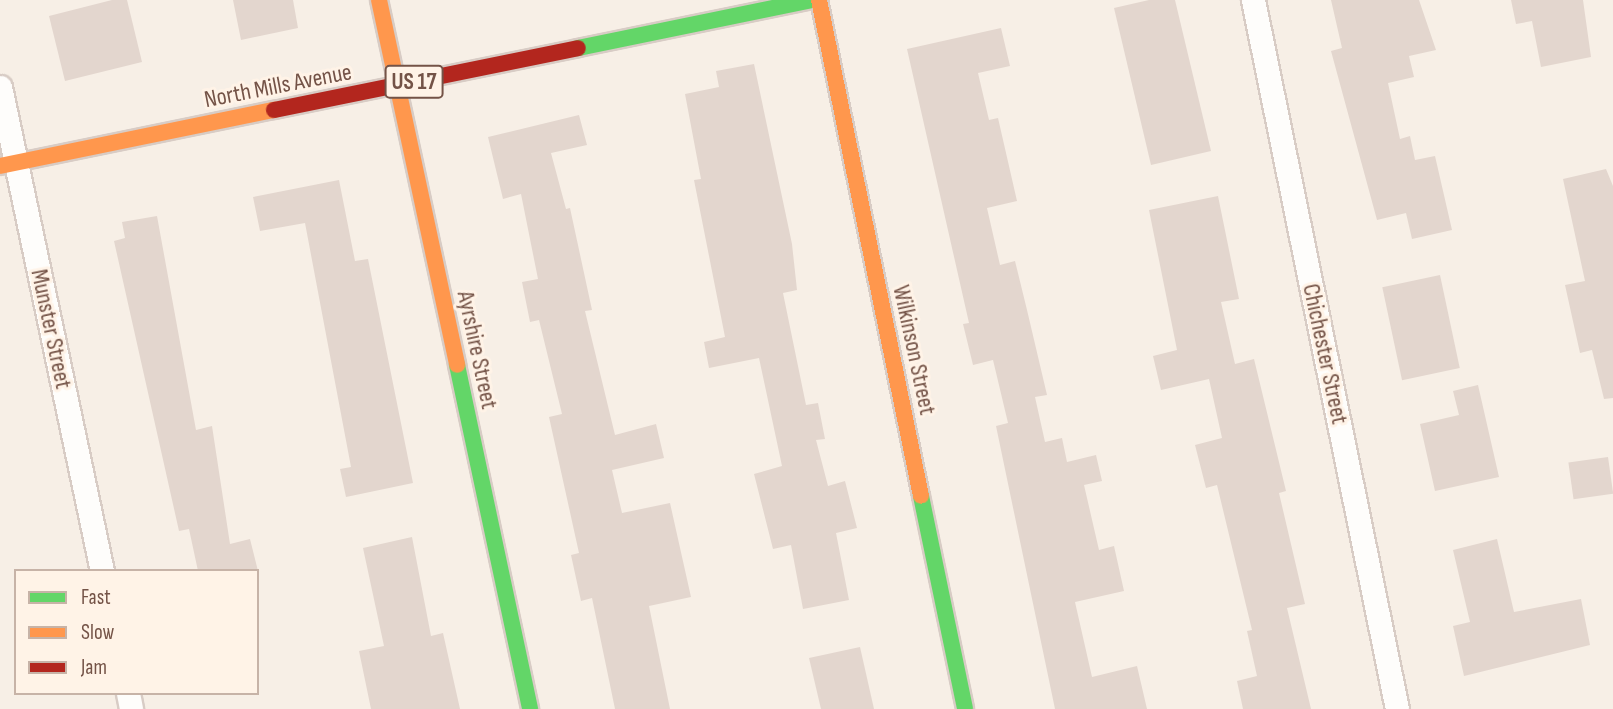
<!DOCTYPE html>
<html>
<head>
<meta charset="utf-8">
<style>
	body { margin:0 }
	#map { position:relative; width:1613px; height:709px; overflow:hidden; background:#f7efe6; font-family:"Sofia Sans Condensed",sans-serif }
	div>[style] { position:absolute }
	.building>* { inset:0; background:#e3d6ce; transform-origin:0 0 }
	.roads { filter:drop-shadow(2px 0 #d8ccc5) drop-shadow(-2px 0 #d8ccc5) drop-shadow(0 2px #d8ccc5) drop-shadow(0 -2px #d8ccc5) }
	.street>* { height:23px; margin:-11.5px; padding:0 11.5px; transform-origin:11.5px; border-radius:11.5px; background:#fefdfb }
	.fast>* { height:16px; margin:-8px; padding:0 8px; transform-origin:8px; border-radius:8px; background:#63d668 }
	.slow>* { height:16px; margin:-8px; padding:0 8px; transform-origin:8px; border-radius:8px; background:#ff974d }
	.jam>* { height:16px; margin:-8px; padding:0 8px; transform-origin:8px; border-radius:8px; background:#b3261e }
	span { translate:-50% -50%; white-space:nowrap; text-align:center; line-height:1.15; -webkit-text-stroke:6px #fff3e7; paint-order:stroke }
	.shield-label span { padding:2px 5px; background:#fff3e7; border:2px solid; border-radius:5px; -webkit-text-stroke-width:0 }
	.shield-label { font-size:23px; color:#745347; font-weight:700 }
	.street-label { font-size:24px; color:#745347 }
	.legend { position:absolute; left:14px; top:569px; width:245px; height:126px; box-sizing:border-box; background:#fff3e7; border:2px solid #c7b3a7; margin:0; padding:9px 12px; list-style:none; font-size:21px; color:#745347 }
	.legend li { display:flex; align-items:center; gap:14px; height:35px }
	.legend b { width:35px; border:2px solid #c7b3a7 }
</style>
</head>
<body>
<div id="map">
	<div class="building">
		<div style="clip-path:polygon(112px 0,127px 0,142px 62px,65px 81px,49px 16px)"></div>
		<div style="clip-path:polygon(233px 0,293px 0,298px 28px,241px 40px)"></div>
		<div style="clip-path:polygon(1149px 0,1175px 0,1211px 151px,1151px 165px,1114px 8px)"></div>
		<div style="clip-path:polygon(1331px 0,1419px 0,1436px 50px,1409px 56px,1414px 77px,1388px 83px,1400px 139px,1410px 136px,1415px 160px,1435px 156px,1452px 230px,1412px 239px,1406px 213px,1377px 220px,1331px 51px,1342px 48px)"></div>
		<div style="clip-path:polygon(1511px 0,1583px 0,1591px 57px,1541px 67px,1532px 21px,1516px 24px)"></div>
		<div style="clip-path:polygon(1001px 28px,1010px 66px,978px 73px,989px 120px,998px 118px,1017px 201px,987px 208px,1000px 265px,1015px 261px,1027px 310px,1047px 395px,1035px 397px,1045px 442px,1062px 438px,1067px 462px,1096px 455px,1102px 481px,1084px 485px,1099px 550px,1114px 546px,1124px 591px,1075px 602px,1092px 677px,1137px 666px,1147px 709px,1055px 709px,996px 426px,1008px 423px,993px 360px,973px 365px,963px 324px,969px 323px,907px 49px)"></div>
		<div style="clip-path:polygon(754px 64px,792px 244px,797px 290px,783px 293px,806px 405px,818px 403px,825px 439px,816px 440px,828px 486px,845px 481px,857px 528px,836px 533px,849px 600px,803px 609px,791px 545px,773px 549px,754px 474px,782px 466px,759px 358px,709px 368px,704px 342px,725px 337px,694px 180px,701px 179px,685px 94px,719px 87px,716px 71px)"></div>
		<div style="clip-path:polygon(579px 115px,587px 145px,551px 153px,566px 209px,570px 208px,592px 310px,585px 311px,615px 435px,656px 424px,664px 458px,612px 470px,622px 513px,670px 503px,691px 597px,649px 606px,670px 709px,615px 709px,592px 598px,581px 601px,571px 555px,579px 553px,549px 417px,562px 414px,539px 320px,530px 322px,522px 282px,538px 279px,521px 194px,503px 199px,488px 137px)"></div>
		<div style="clip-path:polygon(1606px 169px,1613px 186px,1613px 398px,1604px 399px,1592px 350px,1580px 353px,1565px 285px,1585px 281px,1563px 179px)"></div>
		<div style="clip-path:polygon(339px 180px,355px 261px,368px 259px,413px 483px,346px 497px,340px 469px,351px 467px,305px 223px,260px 231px,253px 197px)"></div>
		<div style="clip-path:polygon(1218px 196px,1239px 299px,1221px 302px,1235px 364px,1254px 359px,1286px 491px,1279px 493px,1305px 604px,1287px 608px,1311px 709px,1243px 709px,1237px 681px,1257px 676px,1247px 631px,1252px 630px,1217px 485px,1206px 488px,1195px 445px,1222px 438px,1209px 379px,1161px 390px,1153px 356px,1177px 350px,1149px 210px)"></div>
		<div style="clip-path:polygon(157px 216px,196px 430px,212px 426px,230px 544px,250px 539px,258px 571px,198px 571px,189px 529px,179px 531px,114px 241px,125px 238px,122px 222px)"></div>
		<div style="left:1440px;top:275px;width:95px;height:59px;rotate:78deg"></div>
		<div style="clip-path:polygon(1478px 385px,1499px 477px,1435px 491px,1420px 424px,1459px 415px,1453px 391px)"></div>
		<div style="left:1608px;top:457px;width:37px;height:40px;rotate:82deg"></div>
		<div style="clip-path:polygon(412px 537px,431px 636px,443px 633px,460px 709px,371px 709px,359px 651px,384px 646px,363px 548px)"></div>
		<div style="clip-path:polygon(1497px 539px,1514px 612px,1581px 599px,1590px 645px,1464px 676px,1453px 626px,1470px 622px,1453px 550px)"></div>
		<div style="clip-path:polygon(860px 647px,874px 709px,821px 709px,809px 658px)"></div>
	</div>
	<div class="roads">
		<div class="street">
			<div style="left:1253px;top:0;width:723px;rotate:78.52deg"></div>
			<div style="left:0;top:87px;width:495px;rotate:78.1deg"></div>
			<div style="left:128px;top:693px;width:16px;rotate:79deg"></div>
		</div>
		<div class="fast">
			<div style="left:578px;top:48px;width:239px;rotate:-11.6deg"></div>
			<div style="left:457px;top:365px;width:352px;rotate:78deg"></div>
			<div style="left:921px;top:496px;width:217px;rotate:78.3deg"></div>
		</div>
		<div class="slow">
			<div style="left:379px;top:0;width:373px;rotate:77.9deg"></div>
			<div style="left:819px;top:0;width:506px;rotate:78.38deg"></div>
			<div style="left:0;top:166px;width:280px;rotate:-11.6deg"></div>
		</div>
		<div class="jam">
			<div style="left:274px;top:110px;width:310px;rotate:-11.5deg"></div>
		</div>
	</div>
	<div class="shield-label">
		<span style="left:414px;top:82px">US 17</span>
	</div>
	<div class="street-label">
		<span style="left:278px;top:86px;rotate:-11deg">North Mills Avenue</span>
		<span style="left:51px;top:329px;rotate:78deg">Munster Street</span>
		<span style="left:477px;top:350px;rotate:78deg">Ayrshire Street</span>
		<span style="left:914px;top:350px;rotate:78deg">Wilkinson Street</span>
		<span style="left:1325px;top:354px;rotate:78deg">Chichester Street</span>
	</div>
	<ul class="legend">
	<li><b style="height:9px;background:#63d668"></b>Fast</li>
	<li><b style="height:9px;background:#ff974d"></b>Slow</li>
	<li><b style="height:9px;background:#b3261e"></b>Jam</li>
	</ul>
</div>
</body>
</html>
